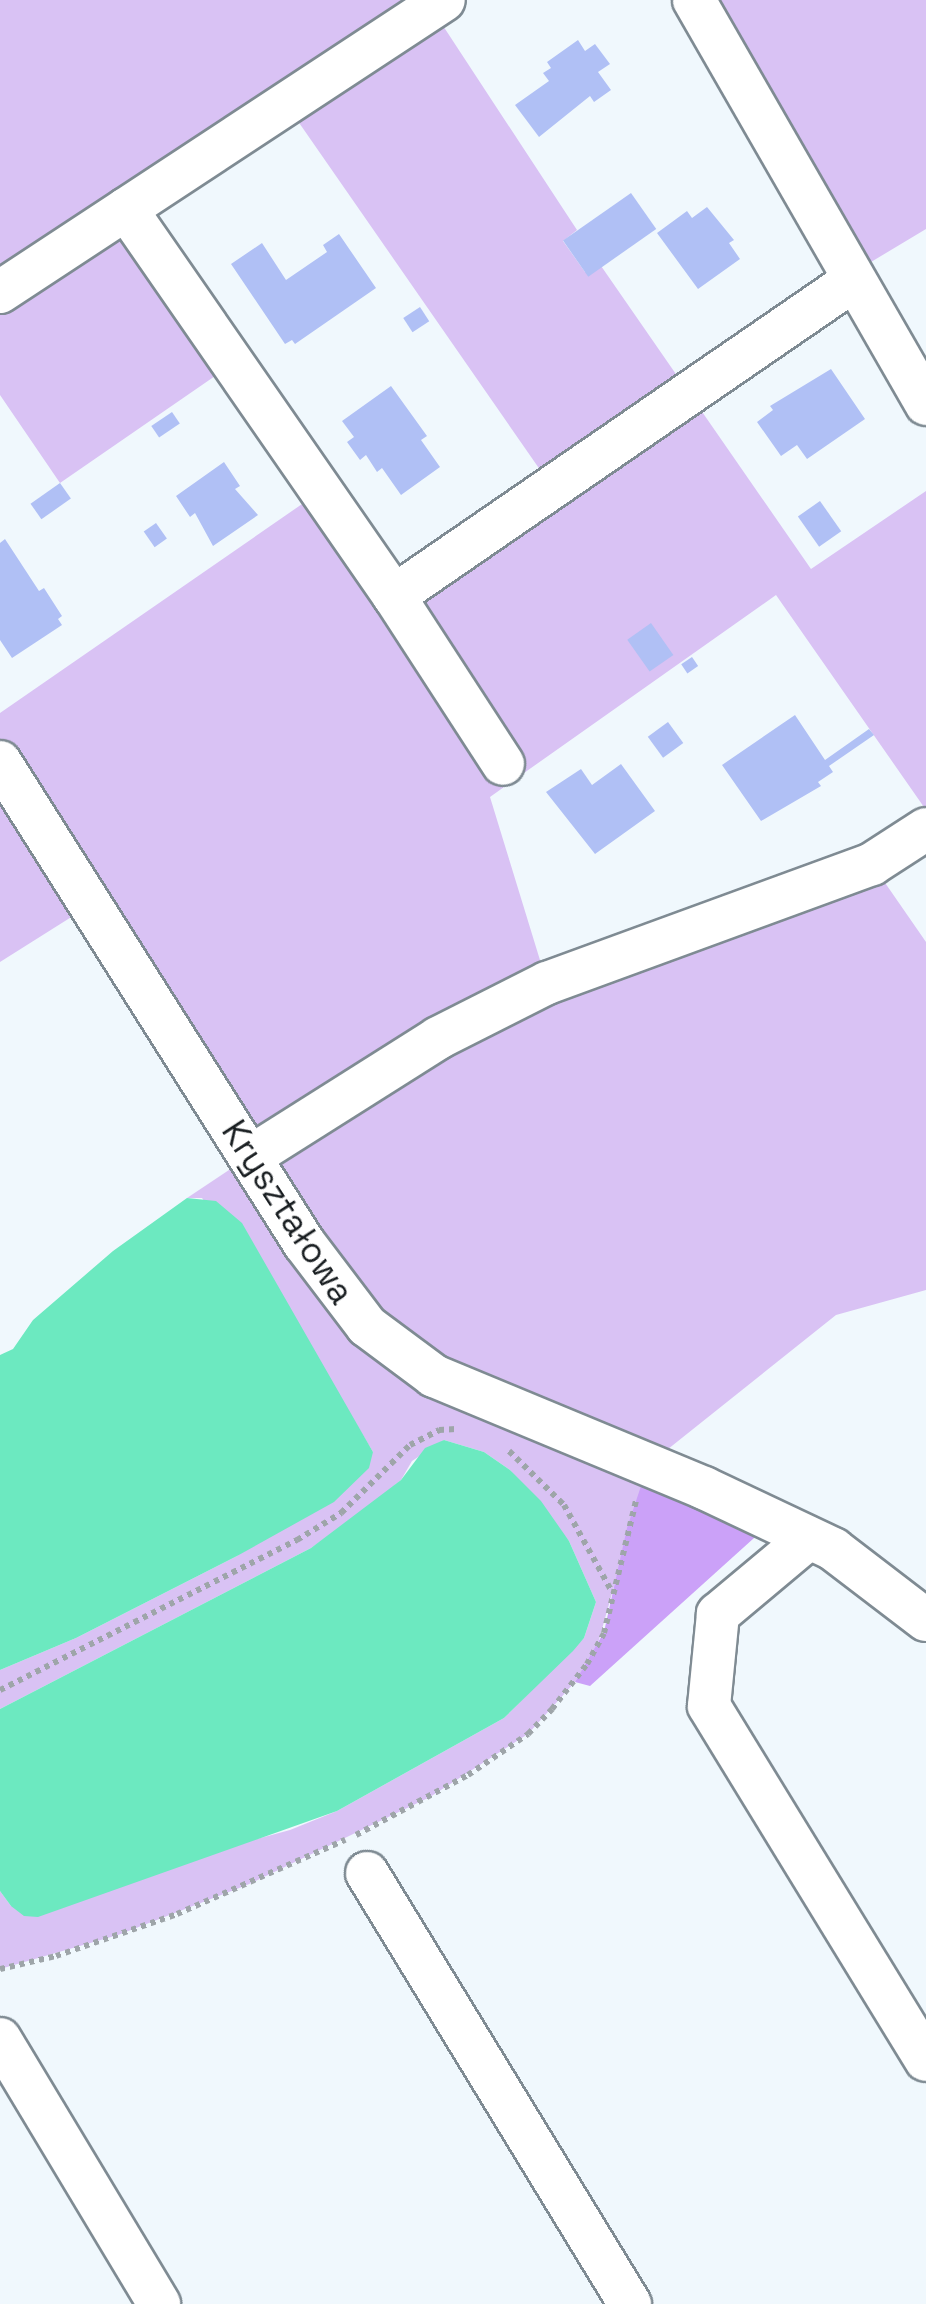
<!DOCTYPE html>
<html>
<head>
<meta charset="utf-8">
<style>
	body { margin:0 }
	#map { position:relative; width:926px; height:2304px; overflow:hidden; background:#f0f8fd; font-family:"Space Grotesk",sans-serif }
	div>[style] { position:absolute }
	.green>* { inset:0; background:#d9c2f4 }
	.forest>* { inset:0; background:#cba1f8 }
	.water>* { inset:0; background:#6ce9c0 }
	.building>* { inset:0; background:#b0c0f5; transform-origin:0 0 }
	.path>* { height:6px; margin-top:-3px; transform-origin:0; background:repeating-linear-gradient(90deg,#9ea5a9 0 5px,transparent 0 10px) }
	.roads { filter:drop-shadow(2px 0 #7f8b93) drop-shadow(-2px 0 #7f8b93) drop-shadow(0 2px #7f8b93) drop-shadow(0 -2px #7f8b93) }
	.minor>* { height:42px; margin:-21px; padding:0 21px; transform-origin:21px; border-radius:21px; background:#fff }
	span { translate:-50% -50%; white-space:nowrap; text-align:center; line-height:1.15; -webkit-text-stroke:8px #fff; paint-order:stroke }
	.street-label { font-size:35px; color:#191e21 }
</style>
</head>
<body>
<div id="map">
	<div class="green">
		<div style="clip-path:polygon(0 0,444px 0,432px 9px,577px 230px,563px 241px,585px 272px,599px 263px,811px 569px,926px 491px,926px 810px,776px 595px,490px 797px,547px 983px,872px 864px,926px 942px,926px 1290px,836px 1315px,648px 1465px,597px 1647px,575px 1682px,528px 1734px,430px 1797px,247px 1885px,118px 1935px,0 1969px,0 1891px,11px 1906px,290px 1830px,337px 1811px,504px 1718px,584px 1638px,596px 1602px,569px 1541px,510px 1470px,484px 1452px,444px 1440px,412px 1461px,401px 1480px,363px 1512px,311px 1548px,0 1709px,0 1670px,76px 1638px,237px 1556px,373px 1452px,306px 1340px,202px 1198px,187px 1198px,250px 1156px,92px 904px,0 962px,0 713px,318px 493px,394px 596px,552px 487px,286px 104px,127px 209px,231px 365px,60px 483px,0 395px)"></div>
		<div style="clip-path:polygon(694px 0,926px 0,926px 229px,851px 274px)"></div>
	</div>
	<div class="forest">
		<div style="clip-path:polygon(648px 1465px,774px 1520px,590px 1686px,575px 1682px,604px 1632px,627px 1528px)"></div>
	</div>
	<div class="water">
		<div style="clip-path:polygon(187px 1198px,216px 1201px,242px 1223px,373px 1452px,369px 1468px,334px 1502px,237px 1556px,76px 1638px,0 1670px,0 1355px,13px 1349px,33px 1320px,113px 1251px)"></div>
		<div style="clip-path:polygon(444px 1440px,484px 1452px,510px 1470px,541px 1501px,569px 1541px,596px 1602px,584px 1638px,573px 1651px,504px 1718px,337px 1811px,38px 1917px,24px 1916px,11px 1906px,0 1891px,0 1709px,311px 1548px,401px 1480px,425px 1448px)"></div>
	</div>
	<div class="building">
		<div style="clip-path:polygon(578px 40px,585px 51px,595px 44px,610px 64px,598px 72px,611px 90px,594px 102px,590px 96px,539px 137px,515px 105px,549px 81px,543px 73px,551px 68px,547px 62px)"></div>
		<div style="left:631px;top:193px;width:44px;height:83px;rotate:55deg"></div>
		<div style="clip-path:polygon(707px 207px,734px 240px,729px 243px,740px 259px,698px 289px,657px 233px,687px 211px,692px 218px)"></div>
		<div style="clip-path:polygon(339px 234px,376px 288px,295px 344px,292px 340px,285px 344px,231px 264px,262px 243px,286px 280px,327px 252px,323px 245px)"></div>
		<div style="left:420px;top:307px;width:17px;height:20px;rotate:57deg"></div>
		<div style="clip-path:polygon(831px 369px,865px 419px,807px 459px,797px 445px,781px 456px,757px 422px,773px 410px,770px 406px)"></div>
		<div style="clip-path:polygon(391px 386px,427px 436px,421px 440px,440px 467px,401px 495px,382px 468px,377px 472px,366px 455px,360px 460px,347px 442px,354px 437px,342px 421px)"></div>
		<div style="left:172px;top:412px;width:14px;height:25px;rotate:56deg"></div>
		<div style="clip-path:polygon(224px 462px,240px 486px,235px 489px,258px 515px,213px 546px,195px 513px,190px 517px,176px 496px)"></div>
		<div style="left:60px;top:483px;width:19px;height:36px;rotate:55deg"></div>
		<div style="left:820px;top:501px;width:37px;height:27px;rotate:55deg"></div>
		<div style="left:156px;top:523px;width:19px;height:15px;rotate:55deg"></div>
		<div style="clip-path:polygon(5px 539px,39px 591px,44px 588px,62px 616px,58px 619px,62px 625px,12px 658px,0 640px,0 543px)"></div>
		<div style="left:651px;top:623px;width:39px;height:29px;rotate:55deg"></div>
		<div style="left:692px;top:657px;width:11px;height:13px;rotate:56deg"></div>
		<div style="clip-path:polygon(795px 715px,825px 760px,869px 729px,874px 735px,829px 766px,833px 772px,818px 782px,821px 786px,761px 821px,722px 765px)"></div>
		<div style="left:668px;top:722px;width:26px;height:25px;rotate:54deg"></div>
		<div style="clip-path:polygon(621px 764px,655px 811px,595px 854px,546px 792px,581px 769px,592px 785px)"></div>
	</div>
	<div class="path">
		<div style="left:509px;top:1451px;width:77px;rotate:44.5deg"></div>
		<div style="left:564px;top:1505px;width:99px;rotate:61.1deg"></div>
		<div style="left:0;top:1690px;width:333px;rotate:-26.8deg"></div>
		<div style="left:297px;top:1540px;width:52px;rotate:-31.5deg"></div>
		<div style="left:341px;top:1513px;width:97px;rotate:-44.6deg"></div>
		<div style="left:410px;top:1445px;width:33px;rotate:-27deg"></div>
		<div style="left:439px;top:1430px;width:17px;rotate:-3deg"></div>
		<div style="left:356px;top:1835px;width:127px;rotate:-28.2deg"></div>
		<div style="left:468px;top:1775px;width:73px;rotate:-34.3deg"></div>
		<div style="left:528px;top:1734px;width:35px;rotate:-46deg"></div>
		<div style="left:552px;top:1709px;width:57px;rotate:-52.1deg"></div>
		<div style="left:587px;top:1664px;width:35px;rotate:-61deg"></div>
		<div style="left:604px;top:1633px;width:136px;rotate:-76.4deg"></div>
		<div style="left:0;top:1969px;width:57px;rotate:-13.1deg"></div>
		<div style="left:56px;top:1956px;width:128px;rotate:-19.1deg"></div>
		<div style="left:177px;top:1914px;width:184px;rotate:-23.8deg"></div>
	</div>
	<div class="roads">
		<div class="minor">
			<div style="left:694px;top:0;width:466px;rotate:60.1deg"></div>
			<div style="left:126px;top:209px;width:471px;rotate:55.3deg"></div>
			<div style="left:394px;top:596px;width:200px;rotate:57deg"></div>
			<div style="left:0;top:292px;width:531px;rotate:-33.33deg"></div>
			<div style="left:394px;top:596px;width:558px;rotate:-34.49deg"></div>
			<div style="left:0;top:762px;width:569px;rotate:57.71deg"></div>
			<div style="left:304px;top:1243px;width:104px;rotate:52.8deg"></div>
			<div style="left:367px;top:1326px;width:84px;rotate:36.7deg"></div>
			<div style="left:434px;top:1376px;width:292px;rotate:22.5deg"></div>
			<div style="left:704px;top:1488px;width:143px;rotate:25.3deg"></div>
			<div style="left:833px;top:1549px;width:117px;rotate:37.4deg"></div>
			<div style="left:250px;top:1157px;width:222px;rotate:-32.3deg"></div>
			<div style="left:438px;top:1038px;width:122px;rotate:-26.8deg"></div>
			<div style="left:547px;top:983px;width:346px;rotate:-20.1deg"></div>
			<div style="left:872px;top:864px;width:64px;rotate:-32.9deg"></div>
			<div style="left:809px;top:1538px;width:119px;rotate:140.1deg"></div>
			<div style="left:718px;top:1614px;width:92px;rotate:95.6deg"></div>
			<div style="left:709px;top:1706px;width:415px;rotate:58.5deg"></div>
			<div style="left:367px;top:1873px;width:505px;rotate:58.61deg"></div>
			<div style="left:0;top:2039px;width:309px;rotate:59deg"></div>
		</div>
	</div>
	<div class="street-label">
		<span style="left:288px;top:1212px;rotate:57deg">Kryształowa</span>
	</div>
</div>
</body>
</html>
